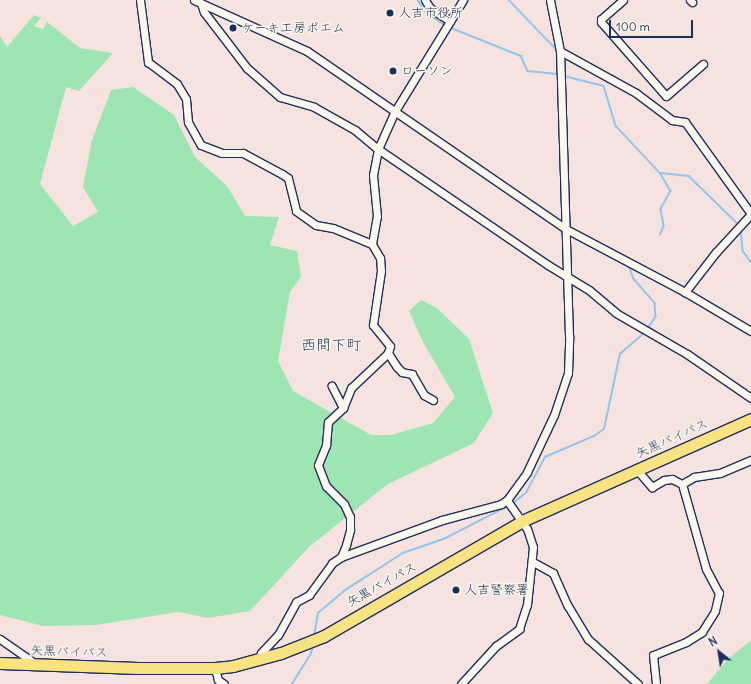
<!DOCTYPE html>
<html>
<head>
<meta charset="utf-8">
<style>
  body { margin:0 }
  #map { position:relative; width:751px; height:684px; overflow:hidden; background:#f6e3e0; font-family:Delius,"Klee One",sans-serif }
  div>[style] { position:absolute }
  .green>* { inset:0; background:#9ee5b3 }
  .stream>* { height:1.5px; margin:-0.75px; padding:0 0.75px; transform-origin:0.75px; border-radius:0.75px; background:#91c5ee }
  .roads { filter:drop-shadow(1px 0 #1b2f5e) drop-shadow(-1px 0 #1b2f5e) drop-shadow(0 1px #1b2f5e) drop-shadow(0 -1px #1b2f5e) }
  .minor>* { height:7px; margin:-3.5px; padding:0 3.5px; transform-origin:3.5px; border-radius:3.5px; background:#fbf7ec }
  .highway>* { height:11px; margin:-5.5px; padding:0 5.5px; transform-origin:5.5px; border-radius:5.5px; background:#f8e281 }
  .dots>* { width:11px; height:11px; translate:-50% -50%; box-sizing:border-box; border:2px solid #fbf7ec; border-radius:50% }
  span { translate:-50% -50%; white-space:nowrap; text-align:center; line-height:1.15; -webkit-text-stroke:3px #fbf7ec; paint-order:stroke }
  .poi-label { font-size:13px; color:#1b2f5e }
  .left { translate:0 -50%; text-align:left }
  .street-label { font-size:13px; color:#1b2f5e }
  .quarter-label { font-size:15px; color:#1b2f5e }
  .north { position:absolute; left:699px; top:632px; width:40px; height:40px; -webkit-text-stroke:3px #fbf7ec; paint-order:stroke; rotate:330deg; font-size:11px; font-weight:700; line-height:16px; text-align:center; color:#1b2f5e }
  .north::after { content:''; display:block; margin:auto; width:14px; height:18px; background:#1b2f5e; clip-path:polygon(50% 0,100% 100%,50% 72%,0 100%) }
  .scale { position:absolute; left:609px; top:20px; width:84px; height:18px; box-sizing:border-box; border:2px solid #1b2f5e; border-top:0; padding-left:5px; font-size:12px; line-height:14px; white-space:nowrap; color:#1b2f5e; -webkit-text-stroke:3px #fbf7ec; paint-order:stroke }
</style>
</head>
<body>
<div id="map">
  <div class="green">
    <i style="clip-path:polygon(34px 15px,41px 18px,34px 26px,43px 29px,47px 22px,80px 48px,113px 53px,79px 91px,66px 87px,40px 184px,73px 226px,98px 212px,83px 187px,92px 140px,111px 90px,133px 87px,174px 115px,195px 157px,227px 186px,245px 216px,279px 217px,270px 245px,297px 251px,301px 277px,290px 292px,278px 361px,293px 391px,371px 435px,391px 435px,433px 423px,455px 397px,423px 342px,409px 311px,421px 300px,437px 308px,469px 339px,493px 413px,474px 443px,388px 484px,309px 547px,250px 611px,208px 618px,178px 612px,96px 625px,43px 626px,0 615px,0 36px,7px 47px)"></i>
    <i style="clip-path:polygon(751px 640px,751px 684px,707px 684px,727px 660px)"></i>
  </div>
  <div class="stream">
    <i style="left:418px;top:0;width:12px;rotate:59deg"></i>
    <i style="left:424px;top:10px;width:24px;rotate:36deg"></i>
    <i style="left:509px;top:0;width:66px;rotate:46.2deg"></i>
    <i style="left:449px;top:27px;width:78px;rotate:21.9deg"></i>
    <i style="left:521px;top:56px;width:17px;rotate:65deg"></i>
    <i style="left:528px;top:71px;width:31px;rotate:6deg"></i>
    <i style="left:564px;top:76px;width:41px;rotate:14deg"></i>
    <i style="left:604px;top:86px;width:42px;rotate:73.3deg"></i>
    <i style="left:616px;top:126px;width:66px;rotate:46.8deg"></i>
    <i style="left:661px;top:174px;width:20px;rotate:60deg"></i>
    <i style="left:671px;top:191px;width:21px;rotate:119deg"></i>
    <i style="left:661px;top:209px;width:17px;rotate:80deg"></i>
    <i style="left:664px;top:226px;width:9px;rotate:111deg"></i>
    <i style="left:661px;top:173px;width:28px;rotate:6deg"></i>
    <i style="left:689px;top:176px;width:69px;rotate:44.4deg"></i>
    <i style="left:741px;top:228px;width:23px;rotate:85deg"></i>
    <i style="left:743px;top:251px;width:14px;rotate:54deg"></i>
    <i style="left:630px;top:268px;width:12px;rotate:70deg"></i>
    <i style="left:634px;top:279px;width:32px;rotate:49deg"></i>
    <i style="left:655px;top:303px;width:14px;rotate:86deg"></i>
    <i style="left:656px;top:317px;width:14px;rotate:124deg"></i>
    <i style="left:513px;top:503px;width:16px;rotate:-38deg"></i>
    <i style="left:526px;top:493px;width:41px;rotate:-62.2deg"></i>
    <i style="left:545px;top:457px;width:53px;rotate:-23.2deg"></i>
    <i style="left:594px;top:436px;width:12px;rotate:-35deg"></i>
    <i style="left:604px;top:429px;width:77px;rotate:-78deg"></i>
    <i style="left:620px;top:354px;width:32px;rotate:-41deg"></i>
    <i style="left:314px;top:636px;width:23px;rotate:-80deg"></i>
    <i style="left:318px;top:613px;width:34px;rotate:-40deg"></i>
    <i style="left:344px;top:591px;width:70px;rotate:-32.8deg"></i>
    <i style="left:403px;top:553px;width:46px;rotate:-19.2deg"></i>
    <i style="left:446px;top:538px;width:70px;rotate:-27.3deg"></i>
    <i style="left:292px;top:684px;width:36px;rotate:-58deg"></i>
    <i style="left:311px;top:653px;width:7px;rotate:-74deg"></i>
  </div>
  <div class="roads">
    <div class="minor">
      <i style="left:140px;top:0;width:63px;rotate:82.6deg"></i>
      <i style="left:148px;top:62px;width:36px;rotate:37deg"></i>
      <i style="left:177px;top:84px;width:17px;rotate:59deg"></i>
      <i style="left:186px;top:99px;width:23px;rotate:85deg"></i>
      <i style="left:188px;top:122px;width:26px;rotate:61deg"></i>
      <i style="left:201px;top:145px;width:22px;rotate:21deg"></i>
      <i style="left:222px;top:153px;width:21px"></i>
      <i style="left:243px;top:153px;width:44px;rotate:28.3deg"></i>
      <i style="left:282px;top:174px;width:7px;rotate:34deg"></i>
      <i style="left:288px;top:178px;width:34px;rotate:76deg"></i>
      <i style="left:296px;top:211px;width:24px;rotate:35deg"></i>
      <i style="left:316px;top:225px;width:17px;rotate:10deg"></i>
      <i style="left:333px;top:228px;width:42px;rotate:22.3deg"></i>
      <i style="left:194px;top:0;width:124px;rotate:24.3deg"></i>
      <i style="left:307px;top:51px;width:314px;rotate:34.5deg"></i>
      <i style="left:566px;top:229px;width:135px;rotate:27.9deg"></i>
      <i style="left:685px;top:292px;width:77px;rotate:30.6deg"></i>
      <i style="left:425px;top:0;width:9px;rotate:58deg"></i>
      <i style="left:430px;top:8px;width:24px;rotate:33deg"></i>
      <i style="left:623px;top:0;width:29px;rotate:139deg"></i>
      <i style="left:601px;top:19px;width:3px;rotate:90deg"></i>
      <i style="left:601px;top:22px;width:98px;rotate:48.7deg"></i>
      <i style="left:666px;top:96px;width:49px;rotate:-40.9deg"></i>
      <i style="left:690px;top:0;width:3px;rotate:45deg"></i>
      <i style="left:201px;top:3px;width:9px;rotate:72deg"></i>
      <i style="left:204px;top:12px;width:71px;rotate:52.5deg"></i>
      <i style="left:247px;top:68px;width:44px;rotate:41.3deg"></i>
      <i style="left:280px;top:97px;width:35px;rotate:16deg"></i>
      <i style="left:314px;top:107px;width:47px;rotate:29.3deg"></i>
      <i style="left:355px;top:130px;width:30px;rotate:40deg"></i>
      <i style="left:378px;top:149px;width:206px;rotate:34.3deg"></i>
      <i style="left:548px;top:265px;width:48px;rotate:31.4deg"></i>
      <i style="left:589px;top:290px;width:35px;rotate:40deg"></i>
      <i style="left:616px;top:313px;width:82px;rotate:30deg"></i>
      <i style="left:687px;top:354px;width:78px;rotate:34.5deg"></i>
      <i style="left:560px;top:51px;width:87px;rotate:28.9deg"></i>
      <i style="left:636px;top:93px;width:45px;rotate:36.9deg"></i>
      <i style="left:672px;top:120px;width:13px;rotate:9deg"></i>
      <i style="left:685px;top:122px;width:113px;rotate:54.3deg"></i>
      <i style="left:751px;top:214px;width:52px;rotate:132.6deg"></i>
      <i style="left:716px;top:252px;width:51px;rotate:127.8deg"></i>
      <i style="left:433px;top:400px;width:10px;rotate:-151deg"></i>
      <i style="left:424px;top:395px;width:24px;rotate:-120deg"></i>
      <i style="left:412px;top:374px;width:10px;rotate:-169deg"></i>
      <i style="left:402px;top:372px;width:7px;rotate:-135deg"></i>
      <i style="left:397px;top:367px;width:17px;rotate:-123deg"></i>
      <i style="left:388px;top:353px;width:7px;rotate:-74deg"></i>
      <i style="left:390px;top:346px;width:27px;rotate:-129deg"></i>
      <i style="left:373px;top:325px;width:55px;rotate:-81.6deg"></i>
      <i style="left:381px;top:271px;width:13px;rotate:-94deg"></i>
      <i style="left:380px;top:258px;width:16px;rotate:-120deg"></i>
      <i style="left:372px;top:244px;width:28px;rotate:-80deg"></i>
      <i style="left:377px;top:216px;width:41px;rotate:-95.6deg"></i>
      <i style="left:373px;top:175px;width:26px;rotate:-79deg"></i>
      <i style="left:378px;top:149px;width:42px;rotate:-65.9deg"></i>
      <i style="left:395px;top:111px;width:130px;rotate:-58.5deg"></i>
      <i style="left:343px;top:408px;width:22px;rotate:-68deg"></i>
      <i style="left:351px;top:388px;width:51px;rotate:-43.4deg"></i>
      <i style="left:637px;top:470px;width:23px;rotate:49deg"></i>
      <i style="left:652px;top:487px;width:14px;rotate:-30deg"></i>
      <i style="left:664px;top:480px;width:8px;rotate:-7deg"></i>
      <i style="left:672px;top:479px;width:11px;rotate:27deg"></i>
      <i style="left:682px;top:484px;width:88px;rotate:74.2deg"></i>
      <i style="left:706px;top:569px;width:27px;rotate:62deg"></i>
      <i style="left:719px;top:593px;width:18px;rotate:103deg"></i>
      <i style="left:715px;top:611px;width:25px;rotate:122deg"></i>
      <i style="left:702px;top:632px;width:19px;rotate:148deg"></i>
      <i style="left:686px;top:642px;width:35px;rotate:158deg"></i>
      <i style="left:653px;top:655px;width:29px;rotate:84deg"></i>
      <i style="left:682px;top:484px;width:14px;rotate:-30deg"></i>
      <i style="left:694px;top:477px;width:26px;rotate:-9deg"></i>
      <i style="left:720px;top:473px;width:34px;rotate:-23deg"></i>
      <i style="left:341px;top:557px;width:108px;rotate:-20.1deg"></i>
      <i style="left:442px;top:520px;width:61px;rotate:-15.2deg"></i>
      <i style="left:501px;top:504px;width:7px;rotate:-34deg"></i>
      <i style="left:507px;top:500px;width:34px;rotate:-54deg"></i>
      <i style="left:527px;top:472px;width:63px;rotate:-64.7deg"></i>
      <i style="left:554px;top:415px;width:44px;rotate:-71.6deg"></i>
      <i style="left:568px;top:373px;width:37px;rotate:-88deg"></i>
      <i style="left:569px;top:336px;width:285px;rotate:-91.8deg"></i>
      <i style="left:560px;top:51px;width:52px;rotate:-101.1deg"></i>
      <i style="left:533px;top:562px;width:23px;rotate:29deg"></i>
      <i style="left:553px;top:573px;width:36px;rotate:66deg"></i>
      <i style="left:568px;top:606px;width:39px;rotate:59deg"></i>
      <i style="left:588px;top:639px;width:67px;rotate:42deg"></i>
      <i style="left:0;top:639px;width:37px;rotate:35deg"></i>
      <i style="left:259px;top:660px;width:7px;rotate:-74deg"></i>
      <i style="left:261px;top:653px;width:25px;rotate:-47deg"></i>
      <i style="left:278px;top:635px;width:38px;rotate:-61deg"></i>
      <i style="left:296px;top:602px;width:15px;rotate:-28deg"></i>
      <i style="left:309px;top:595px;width:39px;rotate:-54deg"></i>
      <i style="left:332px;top:563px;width:11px;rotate:-34deg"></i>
      <i style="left:341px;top:557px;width:13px;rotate:-67deg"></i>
      <i style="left:346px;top:545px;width:16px;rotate:-75deg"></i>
      <i style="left:350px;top:530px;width:13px;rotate:-90deg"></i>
      <i style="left:350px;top:517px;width:14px;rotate:-115deg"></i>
      <i style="left:344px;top:504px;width:25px;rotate:-135deg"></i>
      <i style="left:326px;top:486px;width:22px;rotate:-111deg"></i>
      <i style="left:318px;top:465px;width:22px;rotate:-68deg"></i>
      <i style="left:326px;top:445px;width:23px;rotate:-85deg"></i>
      <i style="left:328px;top:422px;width:21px;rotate:-43deg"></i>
      <i style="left:343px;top:408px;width:25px;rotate:-117deg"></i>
      <i style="left:215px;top:668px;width:12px;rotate:76deg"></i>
      <i style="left:218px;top:680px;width:7px;rotate:34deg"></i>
      <i style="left:461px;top:684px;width:52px;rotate:-47.4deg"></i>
      <i style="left:496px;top:646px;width:29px;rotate:-36deg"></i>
      <i style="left:519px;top:629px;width:25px;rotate:-72deg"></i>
      <i style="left:527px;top:605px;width:58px;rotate:-84.1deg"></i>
      <i style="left:533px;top:547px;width:19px;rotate:-108deg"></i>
      <i style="left:527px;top:529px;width:35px;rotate:-125deg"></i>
    </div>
    <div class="highway">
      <i style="left:0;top:663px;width:138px;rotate:2.1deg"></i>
      <i style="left:138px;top:668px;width:77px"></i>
      <i style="left:215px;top:668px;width:18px;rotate:-6deg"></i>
      <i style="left:233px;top:666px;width:50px;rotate:-15.2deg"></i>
      <i style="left:281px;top:653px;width:46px;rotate:-21.6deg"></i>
      <i style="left:324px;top:636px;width:229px;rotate:-30.1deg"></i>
      <i style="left:522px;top:521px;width:251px;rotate:-24deg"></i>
    </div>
  </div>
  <div class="dots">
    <i style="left:390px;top:13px;background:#1b2f5e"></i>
    <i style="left:233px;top:28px;background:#1b2f5e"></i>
    <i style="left:393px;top:71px;background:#1b2f5e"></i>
    <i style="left:456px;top:590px;background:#1b2f5e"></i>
  </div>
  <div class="poi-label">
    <span class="left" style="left:398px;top:13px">人吉市役所</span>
    <span class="left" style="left:241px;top:28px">ケーキ工房ポエム</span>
    <span class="left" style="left:401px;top:71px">ローソン</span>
    <span class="left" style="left:464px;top:590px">人吉警察署</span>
  </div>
  <div class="street-label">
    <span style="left:672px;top:439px;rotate:-24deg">矢黒バイパス</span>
    <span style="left:382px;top:585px;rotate:-29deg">矢黒バイパス</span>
    <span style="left:69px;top:652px;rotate:2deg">矢黒バイパス</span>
  </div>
  <div class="quarter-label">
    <span style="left:331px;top:345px">西間下町</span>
  </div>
  <div class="north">N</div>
  <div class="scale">100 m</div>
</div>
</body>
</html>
